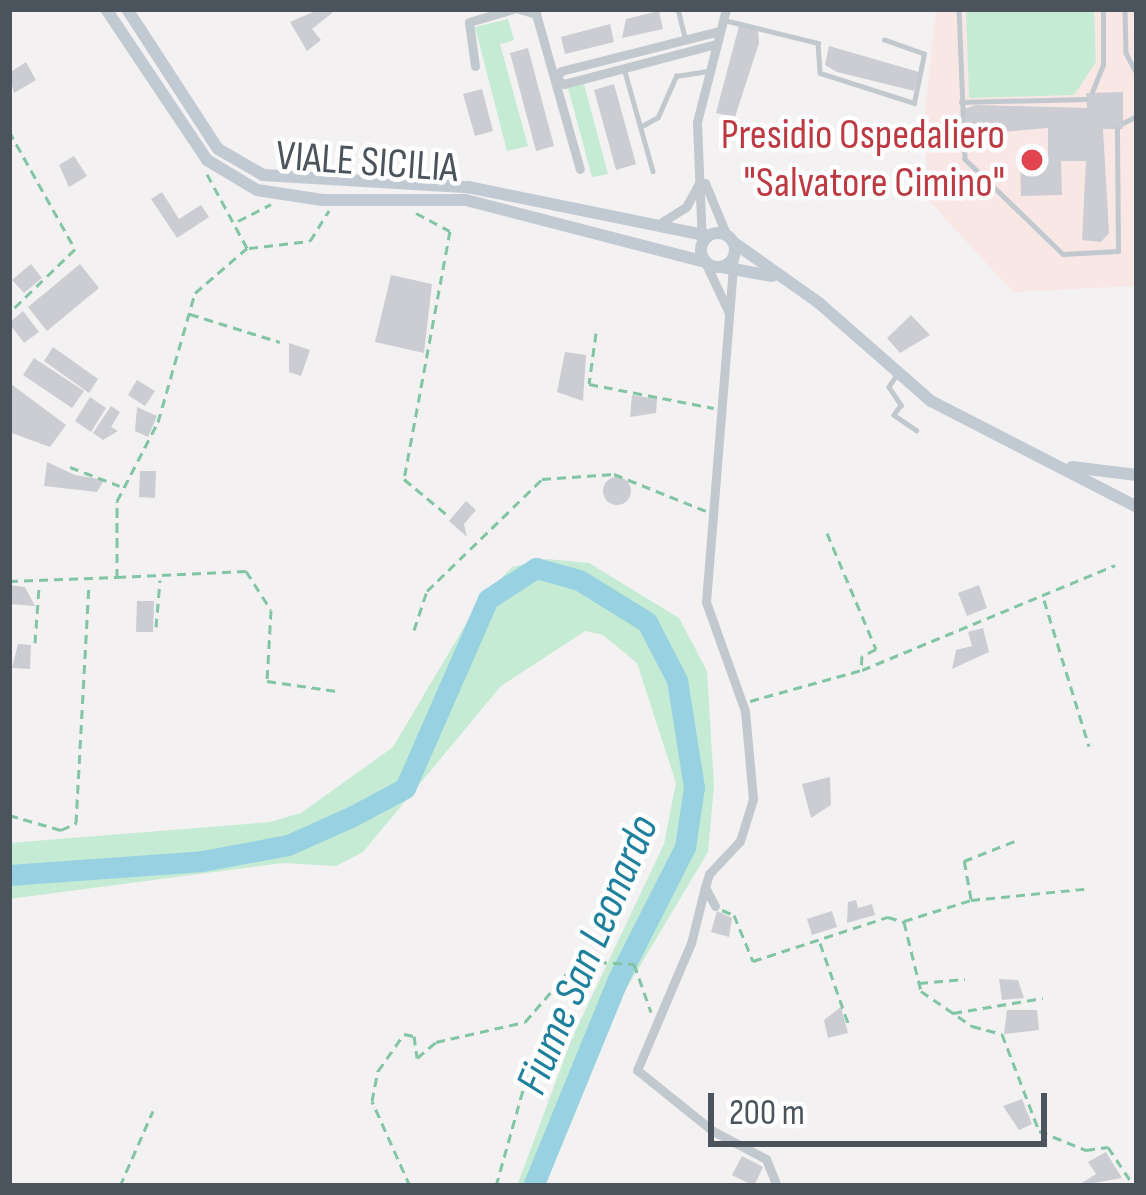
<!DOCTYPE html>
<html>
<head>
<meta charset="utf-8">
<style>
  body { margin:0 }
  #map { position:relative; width:1146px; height:1195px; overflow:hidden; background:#f3f1f1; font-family:"Sofia Sans Condensed",sans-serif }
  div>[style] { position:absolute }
  .medical>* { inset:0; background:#f9e7e6 }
  .green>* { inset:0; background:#c6ebd4 }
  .river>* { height:21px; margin:-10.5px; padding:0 10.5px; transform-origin:10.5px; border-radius:10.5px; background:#98d2e2 }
  .building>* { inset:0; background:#cccdd3 }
  .round { border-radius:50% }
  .path>* { height:3px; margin-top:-1.5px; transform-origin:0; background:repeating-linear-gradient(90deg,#82c5a5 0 9px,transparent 0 15px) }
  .service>* { height:4.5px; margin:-2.25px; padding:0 2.25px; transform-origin:2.25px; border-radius:2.25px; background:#c1c8ce }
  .minor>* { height:9px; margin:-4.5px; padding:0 4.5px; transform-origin:4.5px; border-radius:4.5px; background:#c1c8ce }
  .secondary>* { height:12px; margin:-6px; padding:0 6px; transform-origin:6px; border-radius:6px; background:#c1c9d2 }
  .secondary>.ring { margin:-6px; padding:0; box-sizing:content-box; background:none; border:12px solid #c1c9d2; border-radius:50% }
  .dots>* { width:33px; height:33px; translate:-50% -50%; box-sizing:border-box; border:6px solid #fff; border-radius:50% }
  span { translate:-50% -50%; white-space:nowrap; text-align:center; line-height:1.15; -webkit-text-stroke:9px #fff; paint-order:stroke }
  .health-label { font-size:42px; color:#be3a42 }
  .right { translate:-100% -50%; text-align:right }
  .street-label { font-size:42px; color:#4b545c }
  .water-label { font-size:45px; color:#1e809c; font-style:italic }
  .frame { position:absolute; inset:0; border:12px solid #4b545c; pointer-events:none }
  .scale { position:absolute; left:708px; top:1093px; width:339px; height:54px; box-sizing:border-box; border:6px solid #4b545c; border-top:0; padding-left:15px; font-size:36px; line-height:42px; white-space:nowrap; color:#4b545c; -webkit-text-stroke:9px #fff; paint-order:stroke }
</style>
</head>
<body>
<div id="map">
  <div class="medical">
    <i style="clip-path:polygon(936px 9px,1137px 9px,1137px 286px,1013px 292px,929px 201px,924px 119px)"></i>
  </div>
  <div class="green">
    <i style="clip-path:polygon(1094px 9px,1096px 62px,1074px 95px,969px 98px,966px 11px)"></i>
    <i style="clip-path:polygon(508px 19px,514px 40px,500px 44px,528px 146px,507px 151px,475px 27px)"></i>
    <i style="clip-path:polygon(584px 84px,608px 174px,592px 177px,568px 88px)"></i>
    <i style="clip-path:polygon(547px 559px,589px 563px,679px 618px,707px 671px,714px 786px,708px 852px,625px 991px,545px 1186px,517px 1186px,572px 1038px,664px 844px,676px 783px,637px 663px,603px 635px,585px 631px,501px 686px,363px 852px,336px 866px,283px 863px,9px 899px,9px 843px,270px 822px,301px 813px,393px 747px,479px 602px,512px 567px)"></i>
  </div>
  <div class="river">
    <i style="left:9px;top:875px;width:194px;rotate:-4.1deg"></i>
    <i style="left:202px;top:861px;width:87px;rotate:-10.5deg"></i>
    <i style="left:288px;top:845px;width:69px;rotate:-24deg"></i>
    <i style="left:351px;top:817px;width:61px;rotate:-28.2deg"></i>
    <i style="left:405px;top:788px;width:206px;rotate:-66.3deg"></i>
    <i style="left:488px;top:599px;width:57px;rotate:-32.9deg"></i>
    <i style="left:536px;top:568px;width:45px;rotate:15.6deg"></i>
    <i style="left:579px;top:580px;width:80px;rotate:31.7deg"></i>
    <i style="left:647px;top:622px;width:65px;rotate:62.7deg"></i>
    <i style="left:677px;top:680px;width:108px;rotate:81deg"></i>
    <i style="left:694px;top:787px;width:61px;rotate:98.5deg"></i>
    <i style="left:685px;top:847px;width:148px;rotate:116.9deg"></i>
    <i style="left:618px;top:979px;width:224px;rotate:112.3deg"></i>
  </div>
  <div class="building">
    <i style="clip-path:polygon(320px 9px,337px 9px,312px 29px,321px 40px,307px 51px,290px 22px)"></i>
    <i style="clip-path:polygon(659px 11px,663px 29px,622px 38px,626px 19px)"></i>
    <i style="clip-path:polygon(610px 24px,614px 42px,565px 54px,561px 37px)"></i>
    <i style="clip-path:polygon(739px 26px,758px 30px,759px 43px,735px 117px,716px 113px)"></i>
    <i style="clip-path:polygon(829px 46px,919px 72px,914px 91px,837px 72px,825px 65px)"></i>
    <i style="clip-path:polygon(528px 48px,554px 146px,536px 151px,510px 53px)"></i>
    <i style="clip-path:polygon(26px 62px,36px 80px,14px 93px,9px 73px)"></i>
    <i style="clip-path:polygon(614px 84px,636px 164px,616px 170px,594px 90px)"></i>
    <i style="clip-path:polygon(482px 89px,493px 131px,475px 136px,463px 94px)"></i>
    <i style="clip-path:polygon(1123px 92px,1123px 129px,1103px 129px,1109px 233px,1101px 242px,1082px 240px,1086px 161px,1061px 161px,1062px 195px,1021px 196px,1020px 154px,1048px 154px,1048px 128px,970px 135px,964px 124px,964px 109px,976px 105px,1087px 108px,1086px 93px)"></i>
    <i style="clip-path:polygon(74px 156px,87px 176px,69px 187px,59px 165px)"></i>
    <i style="clip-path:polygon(162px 192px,179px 219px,201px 205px,209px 217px,177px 238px,151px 199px)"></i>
    <i style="clip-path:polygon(31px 264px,42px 278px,24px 293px,12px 280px)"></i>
    <i style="clip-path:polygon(80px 264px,99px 288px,47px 331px,28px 307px)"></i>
    <i style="clip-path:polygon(391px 275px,432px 284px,424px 353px,375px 342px)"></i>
    <i style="clip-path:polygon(23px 311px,39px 332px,24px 343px,9px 323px)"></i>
    <i style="clip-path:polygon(911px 315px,930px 335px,900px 353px,887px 338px)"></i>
    <i style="clip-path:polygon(289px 343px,310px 350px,301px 376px,289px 372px)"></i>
    <i style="clip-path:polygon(53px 347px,98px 379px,89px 393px,44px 361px)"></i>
    <i style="clip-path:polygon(565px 352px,586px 355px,583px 401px,557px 392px)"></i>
    <i style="clip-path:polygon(34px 358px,84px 391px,72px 408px,23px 375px)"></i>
    <i style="clip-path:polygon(137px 380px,155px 391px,145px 406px,128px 395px)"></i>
    <i style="clip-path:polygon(11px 384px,66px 425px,50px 447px,9px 432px)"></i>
    <i style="clip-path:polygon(632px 395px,657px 399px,656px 413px,630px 417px)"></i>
    <i style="clip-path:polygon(90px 397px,106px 408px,91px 432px,75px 421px)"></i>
    <i style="clip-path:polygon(111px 406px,120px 412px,111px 427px,118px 431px,103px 440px,93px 433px)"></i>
    <i style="clip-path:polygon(137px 407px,157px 416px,148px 437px,135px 431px)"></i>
    <i style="clip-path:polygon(47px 462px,75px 475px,104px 480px,97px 492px,44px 486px)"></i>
    <i style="clip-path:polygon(140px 471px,156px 471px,155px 498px,139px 497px)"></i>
    <i class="round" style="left:603px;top:477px;width:28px;height:28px"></i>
    <i style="clip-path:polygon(466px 501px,476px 510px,464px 524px,467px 537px,449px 521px)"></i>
    <i style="clip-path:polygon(9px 585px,25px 587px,35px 606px,9px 604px)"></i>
    <i style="clip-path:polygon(979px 585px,987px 608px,967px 616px,958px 593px)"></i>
    <i style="clip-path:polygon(137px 601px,154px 601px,153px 632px,136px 632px)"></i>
    <i style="clip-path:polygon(983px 628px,989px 652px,952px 669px,956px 650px,972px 646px,968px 632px)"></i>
    <i style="clip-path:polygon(18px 644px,31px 645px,30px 669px,12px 668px)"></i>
    <i style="clip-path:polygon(830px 777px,831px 805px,811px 818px,802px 784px)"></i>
    <i style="clip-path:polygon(856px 900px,858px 908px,872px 904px,875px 915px,847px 923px,848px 902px)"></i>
    <i style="clip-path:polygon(717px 911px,732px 918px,729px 937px,711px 932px)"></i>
    <i style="clip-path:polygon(832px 911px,837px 927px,812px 935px,807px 919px)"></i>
    <i style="clip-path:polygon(999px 979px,1018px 980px,1024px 998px,1002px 1000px)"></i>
    <i style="clip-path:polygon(841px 1007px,848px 1033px,828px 1038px,824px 1020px)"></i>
    <i style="clip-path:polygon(1007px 1010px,1037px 1010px,1039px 1030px,1004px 1034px)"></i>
    <i style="clip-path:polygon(1022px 1099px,1032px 1124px,1019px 1130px,1003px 1106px)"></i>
    <i style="clip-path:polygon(1106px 1152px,1122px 1178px,1077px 1186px,1096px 1174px,1088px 1162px)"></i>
    <i style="clip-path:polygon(742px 1156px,763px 1167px,754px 1186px,732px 1175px)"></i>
  </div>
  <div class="path">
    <i style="left:9px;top:131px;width:135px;rotate:60.8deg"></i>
    <i style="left:75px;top:249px;width:92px;rotate:135.9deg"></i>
    <i style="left:416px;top:213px;width:38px;rotate:28deg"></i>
    <i style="left:450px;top:231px;width:252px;rotate:100.5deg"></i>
    <i style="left:404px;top:479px;width:55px;rotate:39.8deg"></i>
    <i style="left:238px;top:221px;width:37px;rotate:-27deg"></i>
    <i style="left:249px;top:248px;width:61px;rotate:-6.5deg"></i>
    <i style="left:310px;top:241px;width:36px;rotate:-58deg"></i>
    <i style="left:190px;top:314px;width:94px;rotate:17.3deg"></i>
    <i style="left:596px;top:333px;width:51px;rotate:97.8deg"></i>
    <i style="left:589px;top:384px;width:127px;rotate:10.9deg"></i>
    <i style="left:70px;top:467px;width:53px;rotate:20.8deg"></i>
    <i style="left:827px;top:533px;width:126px;rotate:67.1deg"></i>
    <i style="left:876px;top:649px;width:16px;rotate:153deg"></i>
    <i style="left:862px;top:656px;width:13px;rotate:94deg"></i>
    <i style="left:117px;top:577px;width:129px;rotate:-2.7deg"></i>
    <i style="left:246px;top:571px;width:46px;rotate:57.3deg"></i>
    <i style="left:271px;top:610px;width:71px;rotate:93.2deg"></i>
    <i style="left:267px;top:681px;width:70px;rotate:8.2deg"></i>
    <i style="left:9px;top:581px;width:108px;rotate:-2.1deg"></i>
    <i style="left:117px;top:577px;width:76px;rotate:-90deg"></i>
    <i style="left:117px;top:501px;width:89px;rotate:-62.6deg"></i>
    <i style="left:158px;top:422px;width:134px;rotate:-74deg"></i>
    <i style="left:195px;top:293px;width:69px;rotate:-40.9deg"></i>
    <i style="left:247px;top:248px;width:84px;rotate:-118.4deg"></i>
    <i style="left:1044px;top:600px;width:153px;rotate:72.9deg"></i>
    <i style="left:156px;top:627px;width:47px;rotate:-85.1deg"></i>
    <i style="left:414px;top:630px;width:41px;rotate:-71.6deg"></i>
    <i style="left:427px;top:591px;width:161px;rotate:-44.2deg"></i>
    <i style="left:542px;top:479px;width:72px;rotate:-4deg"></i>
    <i style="left:614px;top:474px;width:99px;rotate:21.9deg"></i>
    <i style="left:35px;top:643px;width:56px;rotate:-85.9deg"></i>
    <i style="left:750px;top:701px;width:116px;rotate:-15.5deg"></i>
    <i style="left:862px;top:670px;width:274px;rotate:-22.5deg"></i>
    <i style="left:9px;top:815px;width:54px;rotate:16.1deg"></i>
    <i style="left:61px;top:830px;width:17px;rotate:-25deg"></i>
    <i style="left:76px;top:823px;width:240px;rotate:-86.9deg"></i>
    <i style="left:971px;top:899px;width:39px;rotate:-100deg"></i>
    <i style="left:964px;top:861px;width:55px;rotate:-21.4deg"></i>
    <i style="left:722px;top:910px;width:13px;rotate:23deg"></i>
    <i style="left:734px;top:915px;width:50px;rotate:67.6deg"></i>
    <i style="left:753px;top:961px;width:142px;rotate:-18.1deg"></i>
    <i style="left:888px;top:917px;width:17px;rotate:17deg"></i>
    <i style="left:904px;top:922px;width:71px;rotate:76.2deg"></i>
    <i style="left:921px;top:991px;width:62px;rotate:34.5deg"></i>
    <i style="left:972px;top:1026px;width:31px;rotate:15deg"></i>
    <i style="left:1002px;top:1034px;width:104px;rotate:69.1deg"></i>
    <i style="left:1039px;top:1131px;width:51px;rotate:22deg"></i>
    <i style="left:1086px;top:1150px;width:22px;rotate:-8deg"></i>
    <i style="left:1108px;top:1147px;width:47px;rotate:56.3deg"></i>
    <i style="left:904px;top:921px;width:70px;rotate:-17.4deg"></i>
    <i style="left:971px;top:900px;width:114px;rotate:-5.6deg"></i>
    <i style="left:820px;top:943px;width:88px;rotate:70.7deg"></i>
    <i style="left:919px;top:983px;width:46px;rotate:-5deg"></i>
    <i style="left:953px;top:1013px;width:91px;rotate:-9.5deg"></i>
    <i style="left:120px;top:1186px;width:82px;rotate:-66.3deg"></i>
    <i style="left:410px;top:1186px;width:93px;rotate:-114.1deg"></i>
    <i style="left:372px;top:1101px;width:31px;rotate:-79deg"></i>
    <i style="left:378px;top:1071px;width:45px;rotate:-54.9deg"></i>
    <i style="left:404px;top:1034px;width:10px;rotate:11deg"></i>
    <i style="left:414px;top:1036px;width:22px;rotate:82deg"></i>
    <i style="left:417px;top:1058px;width:25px;rotate:-40deg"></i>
    <i style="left:436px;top:1042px;width:91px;rotate:-12.7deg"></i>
    <i style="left:525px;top:1022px;width:78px;rotate:-49.2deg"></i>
    <i style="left:576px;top:963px;width:22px;rotate:-3deg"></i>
    <i style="left:496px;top:1186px;width:107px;rotate:-74.3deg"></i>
    <i style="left:525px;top:1083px;width:141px;rotate:-58.9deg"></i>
    <i style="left:598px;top:962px;width:36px;rotate:3deg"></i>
    <i style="left:634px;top:964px;width:51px;rotate:70.5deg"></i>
  </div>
  <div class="service">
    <i style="left:678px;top:9px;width:30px;rotate:76deg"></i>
    <i style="left:959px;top:9px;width:150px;rotate:87.7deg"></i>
    <i style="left:965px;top:159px;width:136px;rotate:44.1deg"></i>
    <i style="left:1063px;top:254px;width:55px;rotate:-3.1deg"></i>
    <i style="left:1118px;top:251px;width:122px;rotate:-90.5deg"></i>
    <i style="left:1125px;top:9px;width:44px;rotate:88.7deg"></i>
    <i style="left:1126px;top:53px;width:24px;rotate:62deg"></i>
    <i style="left:724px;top:20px;width:97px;rotate:13.7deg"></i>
    <i style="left:818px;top:43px;width:30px;rotate:86deg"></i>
    <i style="left:820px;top:73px;width:99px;rotate:17.7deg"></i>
    <i style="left:914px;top:103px;width:50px;rotate:-78.5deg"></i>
    <i style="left:924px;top:54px;width:42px;rotate:-160.7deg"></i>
    <i style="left:624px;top:68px;width:107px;rotate:74.3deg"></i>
    <i style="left:1092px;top:92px;width:29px;rotate:-68deg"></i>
    <i style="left:1103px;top:65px;width:56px;rotate:-90deg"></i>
    <i style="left:961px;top:102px;width:125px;rotate:-1.4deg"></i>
    <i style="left:1123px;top:123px;width:16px;rotate:-27deg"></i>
    <i style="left:642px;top:126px;width:18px;rotate:-29deg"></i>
    <i style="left:658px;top:117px;width:45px;rotate:-66.3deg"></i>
    <i style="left:676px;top:76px;width:32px;rotate:-9deg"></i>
    <i style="left:897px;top:375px;width:14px;rotate:124deg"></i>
    <i style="left:889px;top:387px;width:22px;rotate:56deg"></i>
    <i style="left:901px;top:405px;width:12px;rotate:125deg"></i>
    <i style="left:894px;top:415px;width:27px;rotate:34deg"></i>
  </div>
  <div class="minor">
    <i style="left:519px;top:9px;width:18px;rotate:16deg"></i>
    <i style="left:536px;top:14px;width:161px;rotate:74.2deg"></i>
    <i style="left:716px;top:44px;width:157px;rotate:165.3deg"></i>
    <i style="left:564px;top:84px;width:9px;rotate:-148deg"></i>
    <i style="left:556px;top:79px;width:9px;rotate:-58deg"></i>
    <i style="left:561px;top:71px;width:163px;rotate:-14.2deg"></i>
    <i style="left:475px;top:66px;width:44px;rotate:-97.8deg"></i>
    <i style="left:469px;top:22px;width:46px;rotate:-16.5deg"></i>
    <i style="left:705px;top:183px;width:57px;rotate:67.5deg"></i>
    <i style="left:662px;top:222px;width:28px;rotate:-32deg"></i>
    <i style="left:686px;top:207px;width:26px;rotate:-61deg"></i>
    <i style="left:702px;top:243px;width:121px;rotate:-92.4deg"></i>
    <i style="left:697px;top:122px;width:117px;rotate:-75.6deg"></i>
    <i style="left:706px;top:264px;width:54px;rotate:64.9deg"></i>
    <i style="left:705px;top:887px;width:58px;rotate:104deg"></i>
    <i style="left:691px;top:943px;width:138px;rotate:113deg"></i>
    <i style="left:637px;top:1070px;width:97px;rotate:38.8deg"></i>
    <i style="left:713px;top:1131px;width:60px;rotate:27.8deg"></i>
    <i style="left:766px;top:1159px;width:29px;rotate:68deg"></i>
    <i style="left:715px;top:906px;width:21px;rotate:-118deg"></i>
    <i style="left:705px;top:887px;width:14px;rotate:-73deg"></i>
    <i style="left:709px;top:874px;width:45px;rotate:-46.8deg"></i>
    <i style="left:740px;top:841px;width:44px;rotate:-72.8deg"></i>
    <i style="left:753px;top:799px;width:88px;rotate:-95.2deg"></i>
    <i style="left:745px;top:711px;width:116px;rotate:-109.7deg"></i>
    <i style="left:706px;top:602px;width:347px;rotate:-85.4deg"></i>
  </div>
  <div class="secondary">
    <i style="left:106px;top:9px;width:182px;rotate:56.2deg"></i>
    <i style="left:207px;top:160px;width:58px;rotate:31deg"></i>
    <i style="left:257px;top:190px;width:66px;rotate:8.7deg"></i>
    <i style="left:322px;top:200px;width:144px"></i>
    <i style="left:466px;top:200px;width:247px;rotate:14.5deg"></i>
    <i style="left:127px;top:9px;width:167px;rotate:57deg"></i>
    <i style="left:218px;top:149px;width:52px;rotate:30deg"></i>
    <i style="left:263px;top:175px;width:205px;rotate:3.4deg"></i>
    <i style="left:468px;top:187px;width:245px;rotate:11.5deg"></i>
    <i class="ring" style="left:701px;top:233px;width:22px;height:22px"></i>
    <i style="left:733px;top:242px;width:105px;rotate:35.3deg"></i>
    <i style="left:819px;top:303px;width:149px;rotate:41.2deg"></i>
    <i style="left:931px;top:401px;width:232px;rotate:27.2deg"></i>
    <i style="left:722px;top:267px;width:51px;rotate:10.2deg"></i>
    <i style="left:1072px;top:467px;width:65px;rotate:7deg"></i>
  </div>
  <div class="dots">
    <i style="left:1032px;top:160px;background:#e0444e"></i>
  </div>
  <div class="health-label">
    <span class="right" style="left:1005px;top:160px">Presidio Ospedaliero<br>"Salvatore Cimino"</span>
  </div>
  <div class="street-label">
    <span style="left:367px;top:163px;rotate:4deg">VIALE SICILIA</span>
  </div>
  <div class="water-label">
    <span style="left:588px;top:955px;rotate:-67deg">Fiume San Leonardo</span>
  </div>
  <div class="frame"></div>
  <div class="scale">200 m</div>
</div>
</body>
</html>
